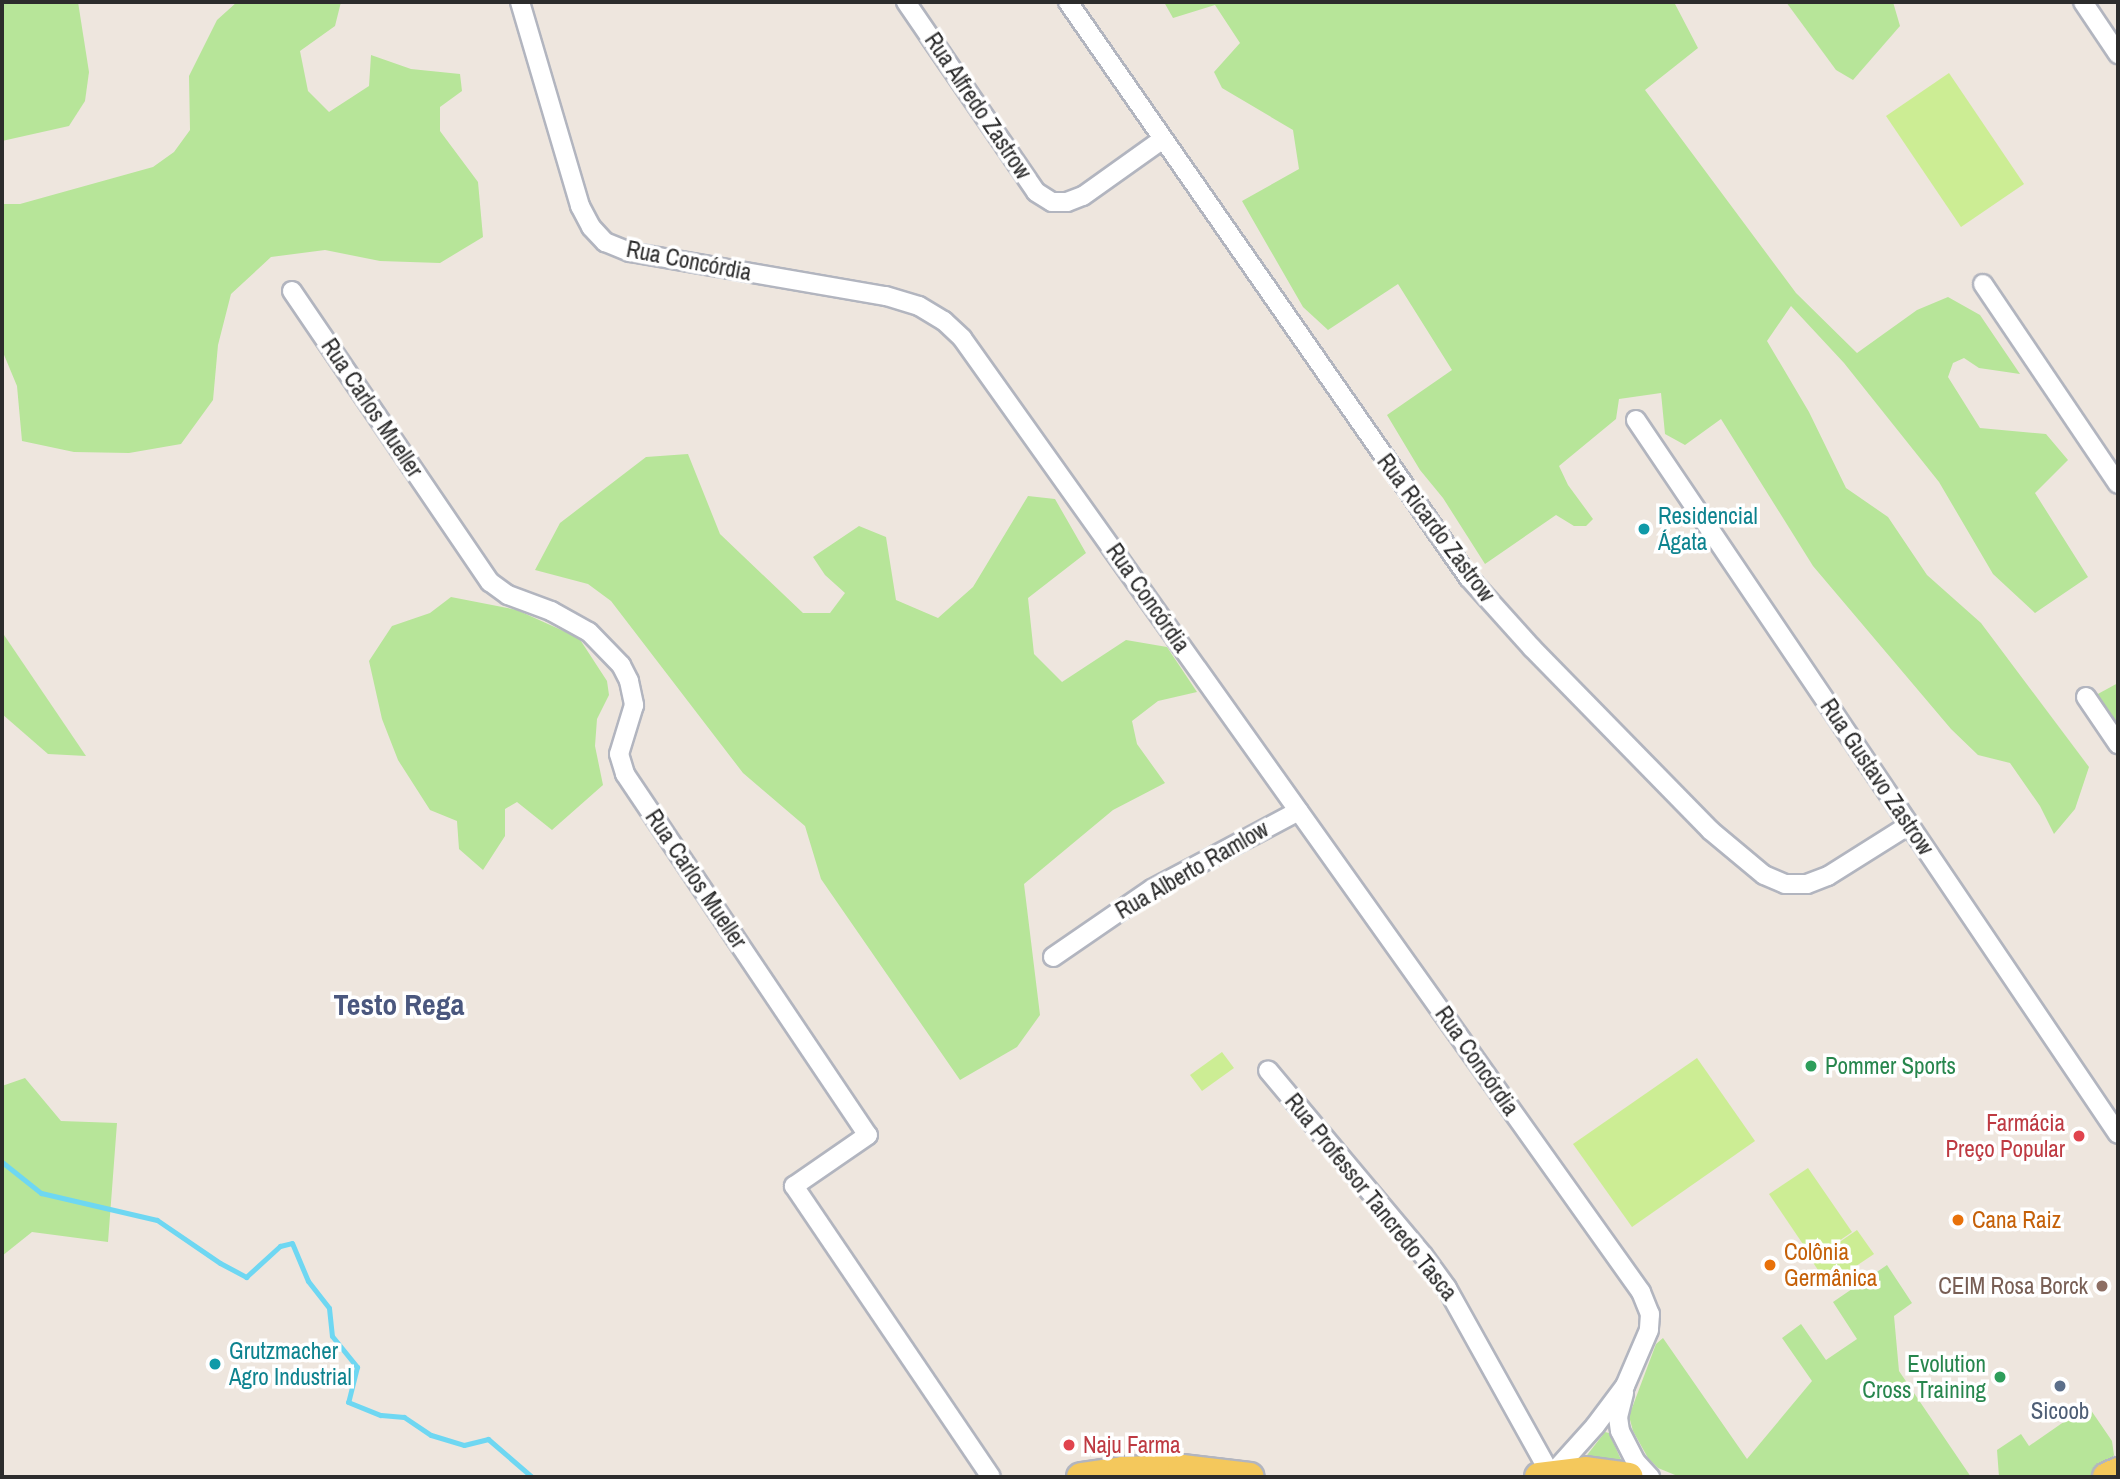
<!DOCTYPE html>
<html>
<head>
<meta charset="utf-8">
<style>
  body { margin:0 }
  #map { position:relative; width:2120px; height:1479px; overflow:hidden; background:#eee6de; font-family:"Archivo Narrow",sans-serif }
  div>[style] { position:absolute }
  .green>* { inset:0; background:#b7e599 }
  .pitch>* { inset:0; background:#cced94 }
  .stream>* { height:5px; margin:-2.5px; padding:0 2.5px; transform-origin:2.5px; border-radius:2.5px; background:#6ed7f2 }
  .roads { filter:drop-shadow(2px 0 #b2b5bf) drop-shadow(-2px 0 #b2b5bf) drop-shadow(0 2px #b2b5bf) drop-shadow(0 -2px #b2b5bf) }
  .street>* { height:18px; margin:-9px; padding:0 9px; transform-origin:9px; border-radius:9px; background:#fff }
  .primary>* { height:28px; margin:-14px; padding:0 14px; transform-origin:14px; border-radius:14px; background:#f4c85c }
  .dots>* { width:19px; height:19px; translate:-50% -50%; box-sizing:border-box; border:4px solid #fff; border-radius:50% }
  span { translate:-50% -50%; white-space:nowrap; text-align:center; line-height:1.15; -webkit-text-stroke:7px #fff; paint-order:stroke }
  .street-label { font-size:23px; color:#2c2c2c }
  .culture-label { font-size:23px; color:#0d838f }
  .left { translate:0 -50%; text-align:left }
  .leisure-label { font-size:23px; color:#27864d }
  .right { translate:-100% -50%; text-align:right }
  .health-label { font-size:23px; color:#be3a42 }
  .food-label { font-size:23px; color:#c56008 }
  .education-label { font-size:23px; color:#785e54 }
  .service-label { font-size:23px; color:#4e5e75 }
  .district-label { font-size:30px; color:#4a577e; font-weight:700 }
  .frame { position:absolute; inset:0; border:4px solid #2c2c2c; pointer-events:none }
</style>
</head>
<body>
<div id="map">
  <div class="green">
    <i style="clip-path:polygon(2px 2px,78px 2px,89px 72px,85px 101px,69px 126px,2px 141px)"></i>
    <i style="clip-path:polygon(237px 2px,341px 2px,335px 26px,300px 51px,308px 91px,329px 112px,369px 86px,371px 55px,411px 69px,460px 74px,462px 91px,440px 107px,440px 131px,478px 182px,483px 237px,440px 263px,380px 261px,325px 250px,271px 257px,231px 294px,218px 345px,213px 400px,181px 444px,129px 453px,74px 452px,22px 441px,17px 386px,2px 350px,2px 204px,20px 204px,153px 167px,174px 152px,190px 130px,189px 76px,217px 20px)"></i>
    <i style="clip-path:polygon(1164px 2px,1674px 2px,1698px 48px,1645px 90px,1796px 293px,1857px 353px,1917px 310px,1948px 297px,1980px 315px,2020px 374px,1979px 368px,1964px 358px,1953px 363px,1948px 377px,1980px 428px,2046px 434px,2068px 460px,2035px 493px,2088px 577px,2035px 613px,1993px 574px,1939px 482px,1844px 363px,1791px 306px,1767px 341px,1809px 412px,1846px 488px,1888px 517px,1927px 575px,1981px 623px,2089px 767px,2075px 809px,2054px 834px,2040px 806px,2010px 763px,1978px 755px,1951px 729px,1813px 566px,1721px 419px,1685px 445px,1665px 434px,1661px 393px,1619px 399px,1616px 419px,1559px 466px,1568px 485px,1593px 519px,1586px 526px,1574px 526px,1556px 515px,1485px 564px,1443px 498px,1420px 470px,1387px 415px,1452px 370px,1398px 284px,1328px 330px,1303px 307px,1242px 201px,1299px 169px,1293px 130px,1222px 88px,1214px 72px,1240px 43px,1215px 5px,1173px 18px)"></i>
    <i style="clip-path:polygon(1786px 2px,1893px 2px,1900px 26px,1853px 80px,1836px 70px)"></i>
    <i style="clip-path:polygon(688px 454px,720px 534px,803px 613px,830px 613px,845px 593px,825px 575px,813px 557px,859px 526px,886px 537px,896px 600px,938px 618px,973px 587px,1028px 496px,1055px 499px,1086px 553px,1028px 598px,1034px 654px,1062px 682px,1126px 640px,1167px 647px,1197px 692px,1158px 701px,1132px 721px,1137px 744px,1165px 783px,1113px 810px,1024px 884px,1040px 1015px,1017px 1047px,960px 1080px,821px 879px,805px 826px,743px 773px,611px 601px,588px 584px,535px 570px,560px 523px,646px 457px)"></i>
    <i style="clip-path:polygon(451px 597px,517px 610px,579px 638px,607px 681px,609px 695px,597px 719px,595px 746px,603px 785px,552px 830px,517px 802px,505px 809px,505px 836px,483px 870px,459px 849px,457px 821px,430px 810px,398px 760px,382px 719px,369px 661px,392px 626px,430px 613px)"></i>
    <i style="clip-path:polygon(2px 632px,86px 756px,48px 754px,2px 714px)"></i>
    <i style="clip-path:polygon(2118px 683px,2118px 725px,2096px 695px)"></i>
    <i style="clip-path:polygon(25px 1078px,61px 1121px,117px 1123px,108px 1242px,32px 1232px,2px 1256px,2px 1086px)"></i>
    <i style="clip-path:polygon(1887px 1265px,1912px 1303px,1894px 1316px,1899px 1371px,1971px 1477px,1680px 1477px,1658px 1468px,1648px 1458px,1633px 1431px,1629px 1416px,1656px 1344px,1663px 1338px,1747px 1459px,1812px 1381px,1782px 1338px,1801px 1324px,1826px 1360px,1857px 1339px,1833px 1302px)"></i>
    <i style="clip-path:polygon(2084px 1400px,2112px 1441px,2114px 1455px,2108px 1466px,2087px 1477px,1999px 1477px,1997px 1450px,2021px 1434px,2029px 1446px,2068px 1419px,2065px 1413px)"></i>
    <i style="clip-path:polygon(1605px 1432px,1609px 1433px,1623px 1464px,1584px 1459px)"></i>
  </div>
  <div class="pitch">
    <i style="clip-path:polygon(1949px 73px,2024px 184px,1961px 227px,1886px 116px)"></i>
    <i style="clip-path:polygon(1222px 1052px,1234px 1068px,1202px 1091px,1190px 1075px)"></i>
    <i style="clip-path:polygon(1697px 1058px,1755px 1141px,1632px 1227px,1573px 1144px)"></i>
    <i style="clip-path:polygon(1808px 1168px,1852px 1232px,1813px 1259px,1769px 1194px)"></i>
    <i style="clip-path:polygon(1857px 1230px,1874px 1254px,1828px 1285px,1812px 1261px)"></i>
  </div>
  <div class="stream">
    <i style="left:2px;top:1162px;width:50px;rotate:38.5deg"></i>
    <i style="left:41px;top:1193px;width:119px;rotate:13.1deg"></i>
    <i style="left:157px;top:1220px;width:76px;rotate:34.3deg"></i>
    <i style="left:220px;top:1263px;width:30px;rotate:28deg"></i>
    <i style="left:246px;top:1277px;width:46px;rotate:-42.4deg"></i>
    <i style="left:280px;top:1246px;width:12px;rotate:-14deg"></i>
    <i style="left:292px;top:1243px;width:41px;rotate:67.2deg"></i>
    <i style="left:308px;top:1281px;width:34px;rotate:52deg"></i>
    <i style="left:329px;top:1308px;width:28px;rotate:84deg"></i>
    <i style="left:332px;top:1336px;width:40px;rotate:51deg"></i>
    <i style="left:357px;top:1367px;width:36px;rotate:104deg"></i>
    <i style="left:348px;top:1402px;width:35px;rotate:22deg"></i>
    <i style="left:381px;top:1415px;width:23px;rotate:5deg"></i>
    <i style="left:404px;top:1417px;width:32px;rotate:34deg"></i>
    <i style="left:431px;top:1435px;width:34px;rotate:17deg"></i>
    <i style="left:464px;top:1445px;width:25px;rotate:-14deg"></i>
    <i style="left:488px;top:1439px;width:58px;rotate:40.8deg"></i>
  </div>
  <div class="roads">
    <div class="street">
      <i style="left:520px;top:2px;width:213px;rotate:73.6deg"></i>
      <i style="left:580px;top:206px;width:24px;rotate:62deg"></i>
      <i style="left:591px;top:227px;width:21px;rotate:47deg"></i>
      <i style="left:605px;top:242px;width:27px;rotate:22deg"></i>
      <i style="left:630px;top:252px;width:260px;rotate:9.8deg"></i>
      <i style="left:886px;top:296px;width:34px;rotate:17deg"></i>
      <i style="left:919px;top:306px;width:29px;rotate:31deg"></i>
      <i style="left:944px;top:321px;width:25px;rotate:43deg"></i>
      <i style="left:962px;top:338px;width:1171px;rotate:54.56deg"></i>
      <i style="left:1641px;top:1292px;width:24px;rotate:68deg"></i>
      <i style="left:1650px;top:1314px;width:16px;rotate:94deg"></i>
      <i style="left:1649px;top:1330px;width:61px;rotate:113.2deg"></i>
      <i style="left:1625px;top:1386px;width:50px;rotate:126.9deg"></i>
      <i style="left:1595px;top:1426px;width:66px;rotate:131.9deg"></i>
      <i style="left:1551px;top:1475px;width:214px;rotate:-119.1deg"></i>
      <i style="left:1447px;top:1288px;width:41px;rotate:-126deg"></i>
      <i style="left:1423px;top:1255px;width:241px;rotate:-130deg"></i>
      <i style="left:906px;top:2px;width:230px;rotate:55.6deg"></i>
      <i style="left:1036px;top:192px;width:19px;rotate:32deg"></i>
      <i style="left:1052px;top:202px;width:15px"></i>
      <i style="left:1067px;top:202px;width:17px;rotate:-21deg"></i>
      <i style="left:1083px;top:196px;width:98px;rotate:-35.5deg"></i>
      <i style="left:1068px;top:2px;width:702px;rotate:55.16deg"></i>
      <i style="left:1469px;top:578px;width:94px;rotate:48deg"></i>
      <i style="left:1532px;top:648px;width:255px;rotate:45.6deg"></i>
      <i style="left:1710px;top:830px;width:70px;rotate:39.8deg"></i>
      <i style="left:1764px;top:875px;width:23px;rotate:23deg"></i>
      <i style="left:1785px;top:884px;width:22px"></i>
      <i style="left:1807px;top:884px;width:22px;rotate:-21deg"></i>
      <i style="left:1828px;top:876px;width:96px;rotate:-32.2deg"></i>
      <i style="left:2083px;top:2px;width:63px;rotate:56.1deg"></i>
      <i style="left:1983px;top:284px;width:241px;rotate:56deg"></i>
      <i style="left:292px;top:291px;width:352px;rotate:55.8deg"></i>
      <i style="left:490px;top:582px;width:22px;rotate:36deg"></i>
      <i style="left:508px;top:595px;width:46px;rotate:20.4deg"></i>
      <i style="left:551px;top:611px;width:43px;rotate:28.9deg"></i>
      <i style="left:589px;top:632px;width:46px;rotate:45.9deg"></i>
      <i style="left:621px;top:665px;width:18px;rotate:63deg"></i>
      <i style="left:629px;top:681px;width:25px;rotate:78deg"></i>
      <i style="left:634px;top:705px;width:51px;rotate:107deg"></i>
      <i style="left:619px;top:754px;width:21px;rotate:73deg"></i>
      <i style="left:625px;top:774px;width:435px;rotate:56.1deg"></i>
      <i style="left:868px;top:1135px;width:90px;rotate:145.4deg"></i>
      <i style="left:794px;top:1186px;width:351px;rotate:55.9deg"></i>
      <i style="left:1636px;top:420px;width:861px;rotate:55.98deg"></i>
      <i style="left:2086px;top:697px;width:57px;rotate:55.8deg"></i>
      <i style="left:1053px;top:957px;width:120px;rotate:-34.5deg"></i>
      <i style="left:1152px;top:889px;width:166px;rotate:-28deg"></i>
      <i style="left:1624px;top:1393px;width:25px;rotate:104deg"></i>
      <i style="left:1618px;top:1417px;width:14px;rotate:82deg"></i>
      <i style="left:1620px;top:1431px;width:35px;rotate:63deg"></i>
      <i style="left:1636px;top:1462px;width:21px;rotate:47deg"></i>
    </div>
    <div class="primary">
      <i style="left:1081px;top:1477px;width:42px;rotate:-8.1deg"></i>
      <i style="left:1123px;top:1471px;width:59px;rotate:-1.9deg"></i>
      <i style="left:1182px;top:1469px;width:68px;rotate:6.7deg"></i>
      <i style="left:1539px;top:1477px;width:47px;rotate:-7.3deg"></i>
      <i style="left:1586px;top:1471px;width:43px;rotate:7.9deg"></i>
      <i style="left:2107px;top:1477px;width:12px;rotate:-24deg"></i>
    </div>
  </div>
  <div class="dots">
    <i style="left:1644px;top:529px;background:#0f9aa8"></i>
    <i style="left:1811px;top:1066px;background:#2e9e5b"></i>
    <i style="left:2079px;top:1136px;background:#e0444e"></i>
    <i style="left:1958px;top:1220px;background:#e8710a"></i>
    <i style="left:1770px;top:1265px;background:#e8710a"></i>
    <i style="left:2102px;top:1286px;background:#8d6e63"></i>
    <i style="left:215px;top:1364px;background:#0f9aa8"></i>
    <i style="left:2000px;top:1377px;background:#2e9e5b"></i>
    <i style="left:2060px;top:1386px;background:#5c6f8a"></i>
    <i style="left:1069px;top:1445px;background:#e0444e"></i>
  </div>
  <div class="street-label">
    <span style="left:978px;top:106px;rotate:56deg">Rua Alfredo Zastrow</span>
    <span style="left:689px;top:261px;rotate:11deg">Rua Concórdia</span>
    <span style="left:372px;top:408px;rotate:56deg">Rua Carlos Mueller</span>
    <span style="left:1436px;top:528px;rotate:53deg">Rua Ricardo Zastrow</span>
    <span style="left:1148px;top:598px;rotate:55deg">Rua Concórdia</span>
    <span style="left:1877px;top:777px;rotate:56deg">Rua Gustavo Zastrow</span>
    <span style="left:1192px;top:870px;rotate:-30deg">Rua Alberto Ramlow</span>
    <span style="left:696px;top:879px;rotate:56deg">Rua Carlos Mueller</span>
    <span style="left:1477px;top:1061px;rotate:55deg">Rua Concórdia</span>
    <span style="left:1371px;top:1197px;rotate:51deg">Rua Professor Tancredo Tasca</span>
  </div>
  <div class="culture-label">
    <span class="left" style="left:1658px;top:529px">Residencial<br>Ágata</span>
    <span class="left" style="left:229px;top:1364px">Grutzmacher<br>Agro Industrial</span>
  </div>
  <div class="leisure-label">
    <span class="left" style="left:1825px;top:1066px">Pommer Sports</span>
    <span class="right" style="left:1986px;top:1377px">Evolution<br>Cross Training</span>
  </div>
  <div class="health-label">
    <span class="right" style="left:2065px;top:1136px">Farmácia<br>Preço Popular</span>
    <span class="left" style="left:1083px;top:1445px">Naju Farma</span>
  </div>
  <div class="food-label">
    <span class="left" style="left:1972px;top:1220px">Cana Raiz</span>
    <span class="left" style="left:1784px;top:1265px">Colônia<br>Germânica</span>
  </div>
  <div class="education-label">
    <span class="right" style="left:2088px;top:1286px">CEIM Rosa Borck</span>
  </div>
  <div class="service-label">
    <span style="left:2060px;top:1411px">Sicoob</span>
  </div>
  <div class="district-label">
    <span style="left:399px;top:1004px">Testo Rega</span>
  </div>
  <div class="frame"></div>
</div>
</body>
</html>
